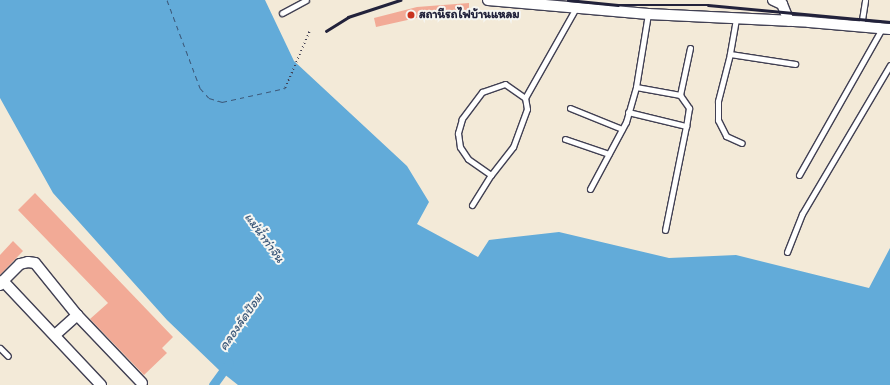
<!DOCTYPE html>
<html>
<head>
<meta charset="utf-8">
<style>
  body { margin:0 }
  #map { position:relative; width:890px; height:385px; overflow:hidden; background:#f3ead8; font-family:Itim,"Playpen Sans Thai",sans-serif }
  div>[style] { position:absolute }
  .water>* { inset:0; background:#62abd9 }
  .canal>* { height:9px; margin:-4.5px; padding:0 4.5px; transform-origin:4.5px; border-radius:4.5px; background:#62abd9 }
  .ferry>* { height:1px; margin-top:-0.5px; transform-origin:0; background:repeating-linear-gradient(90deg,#3c597a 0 5px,transparent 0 9px) }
  .building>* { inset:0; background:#f2aa96 }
  .path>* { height:1.5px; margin-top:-0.75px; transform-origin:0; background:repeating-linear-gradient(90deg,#414053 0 1px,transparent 0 4px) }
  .roads { filter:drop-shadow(1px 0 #414053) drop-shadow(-1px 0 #414053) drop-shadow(0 1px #414053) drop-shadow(0 -1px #414053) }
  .lane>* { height:5px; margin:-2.5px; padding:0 2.5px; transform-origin:2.5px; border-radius:2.5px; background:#fff }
  .street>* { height:10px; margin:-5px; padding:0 5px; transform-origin:5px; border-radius:5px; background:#fff }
  .rail>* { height:2.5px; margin:-1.25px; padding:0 1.25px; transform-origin:1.25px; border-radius:1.25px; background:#22223b }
  .dots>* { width:11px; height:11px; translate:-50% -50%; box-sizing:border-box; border:2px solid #f6f6f2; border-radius:50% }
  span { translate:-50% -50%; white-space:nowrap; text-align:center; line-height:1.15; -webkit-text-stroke:4px #f6f6f2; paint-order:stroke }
  .poi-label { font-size:12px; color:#22223b; font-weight:700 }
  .left { translate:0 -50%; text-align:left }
  .water-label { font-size:13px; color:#3c597a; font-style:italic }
</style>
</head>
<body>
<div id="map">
  <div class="water">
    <i style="clip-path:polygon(0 0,265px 0,294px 61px,407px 166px,429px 202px,417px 224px,478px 257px,489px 240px,559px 232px,669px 258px,736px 255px,869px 288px,890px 248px,890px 385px,238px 385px,219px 370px,167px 320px,53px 193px,0 98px)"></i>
  </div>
  <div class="canal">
    <i style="left:213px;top:385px;width:27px;rotate:-54deg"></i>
  </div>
  <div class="ferry">
    <i style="left:167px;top:0;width:94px;rotate:69.4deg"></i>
    <i style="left:200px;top:88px;width:13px;rotate:48deg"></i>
    <i style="left:209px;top:98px;width:14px;rotate:17deg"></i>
    <i style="left:222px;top:102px;width:65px;rotate:-12.5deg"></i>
  </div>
  <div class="building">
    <i style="clip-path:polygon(469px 3px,469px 13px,430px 15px,376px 27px,374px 18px,417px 7px)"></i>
    <i style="clip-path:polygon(35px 193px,173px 337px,162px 348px,167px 353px,144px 375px,90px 319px,108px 303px,18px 210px)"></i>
    <i style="clip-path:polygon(13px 241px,23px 251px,0 275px,0 255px)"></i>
  </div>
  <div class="path">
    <i style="left:285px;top:88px;width:63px;rotate:-66.7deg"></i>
  </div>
  <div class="roads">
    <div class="lane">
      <i style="left:282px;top:13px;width:27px;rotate:-28deg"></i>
      <i style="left:736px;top:19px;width:36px;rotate:100deg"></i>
      <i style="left:730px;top:54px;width:49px;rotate:104.3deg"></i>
      <i style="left:718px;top:101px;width:19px;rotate:90deg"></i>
      <i style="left:718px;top:120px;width:18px;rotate:63deg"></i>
      <i style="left:726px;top:136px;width:17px;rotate:24deg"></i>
      <i style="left:861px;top:26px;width:26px;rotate:-81deg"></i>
      <i style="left:730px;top:54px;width:66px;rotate:8.7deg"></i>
      <i style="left:636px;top:87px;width:45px;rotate:10.3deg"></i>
      <i style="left:680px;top:95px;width:16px;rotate:55deg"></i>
      <i style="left:689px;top:108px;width:18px;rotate:99deg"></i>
      <i style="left:680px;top:95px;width:48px;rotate:-78deg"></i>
      <i style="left:525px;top:98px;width:103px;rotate:-60.5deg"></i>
      <i style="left:570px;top:108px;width:56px;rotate:22deg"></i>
      <i style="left:628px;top:112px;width:60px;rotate:13.6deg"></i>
      <i style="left:686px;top:126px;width:106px;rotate:101.4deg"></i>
      <i style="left:565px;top:139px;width:46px;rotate:18.8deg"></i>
      <i style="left:799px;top:175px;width:169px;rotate:-60.5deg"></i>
      <i style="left:590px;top:189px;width:76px;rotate:-61.8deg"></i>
      <i style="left:626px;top:122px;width:36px;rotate:-74deg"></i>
      <i style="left:636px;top:87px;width:74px;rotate:-80.7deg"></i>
      <i style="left:472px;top:205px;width:36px;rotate:-58deg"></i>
      <i style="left:491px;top:175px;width:36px;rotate:-52deg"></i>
      <i style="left:513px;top:147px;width:40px;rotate:-69.8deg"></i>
      <i style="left:527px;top:109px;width:11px;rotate:-100deg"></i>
      <i style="left:525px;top:98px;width:24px;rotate:-145deg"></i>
      <i style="left:505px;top:84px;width:24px;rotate:161deg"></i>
      <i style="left:482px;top:92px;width:34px;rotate:127deg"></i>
      <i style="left:462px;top:119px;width:15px;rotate:106deg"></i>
      <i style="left:458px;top:133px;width:14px;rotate:82deg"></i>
      <i style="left:460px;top:147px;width:14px;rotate:56deg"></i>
      <i style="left:468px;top:159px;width:28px;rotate:35deg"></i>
      <i style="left:787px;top:252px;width:41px;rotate:-68.5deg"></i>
      <i style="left:802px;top:214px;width:173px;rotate:-59.4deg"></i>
      <i style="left:0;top:348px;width:11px;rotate:45deg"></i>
    </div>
    <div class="street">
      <i style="left:488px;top:0;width:161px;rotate:5deg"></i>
      <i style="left:648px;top:14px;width:161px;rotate:2.8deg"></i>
      <i style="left:809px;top:22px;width:81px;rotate:4.9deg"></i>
      <i style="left:773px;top:0;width:10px;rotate:24deg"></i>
      <i style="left:782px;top:4px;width:18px;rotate:68deg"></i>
      <i style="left:3px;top:281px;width:24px;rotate:-45deg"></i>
      <i style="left:20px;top:264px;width:8px;rotate:-14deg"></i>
      <i style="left:28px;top:262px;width:7px;rotate:8deg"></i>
      <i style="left:35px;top:263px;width:67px;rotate:51.1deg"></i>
      <i style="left:0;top:285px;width:5px;rotate:-53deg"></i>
      <i style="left:3px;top:281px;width:143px;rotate:46.7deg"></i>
      <i style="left:55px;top:335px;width:30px;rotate:-42deg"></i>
      <i style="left:77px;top:315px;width:94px;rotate:46.3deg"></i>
    </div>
  </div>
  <div class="rail">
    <i style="left:568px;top:0;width:50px;rotate:5.7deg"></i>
    <i style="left:618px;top:5px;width:90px"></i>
    <i style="left:708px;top:5px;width:183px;rotate:5.3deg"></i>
    <i style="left:326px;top:31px;width:26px;rotate:-32deg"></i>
    <i style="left:348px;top:17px;width:55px;rotate:-18.1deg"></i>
  </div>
  <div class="dots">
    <i style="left:411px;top:15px;background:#c8321e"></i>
  </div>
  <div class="poi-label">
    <span class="left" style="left:419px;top:15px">สถานีรถไฟบ้านแหลม</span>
  </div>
  <div class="water-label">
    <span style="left:264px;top:238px;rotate:54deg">แม่น้ำท่าจีน</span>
    <span style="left:241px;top:322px;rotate:-55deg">คลองลัดป้อม</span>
  </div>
</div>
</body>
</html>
